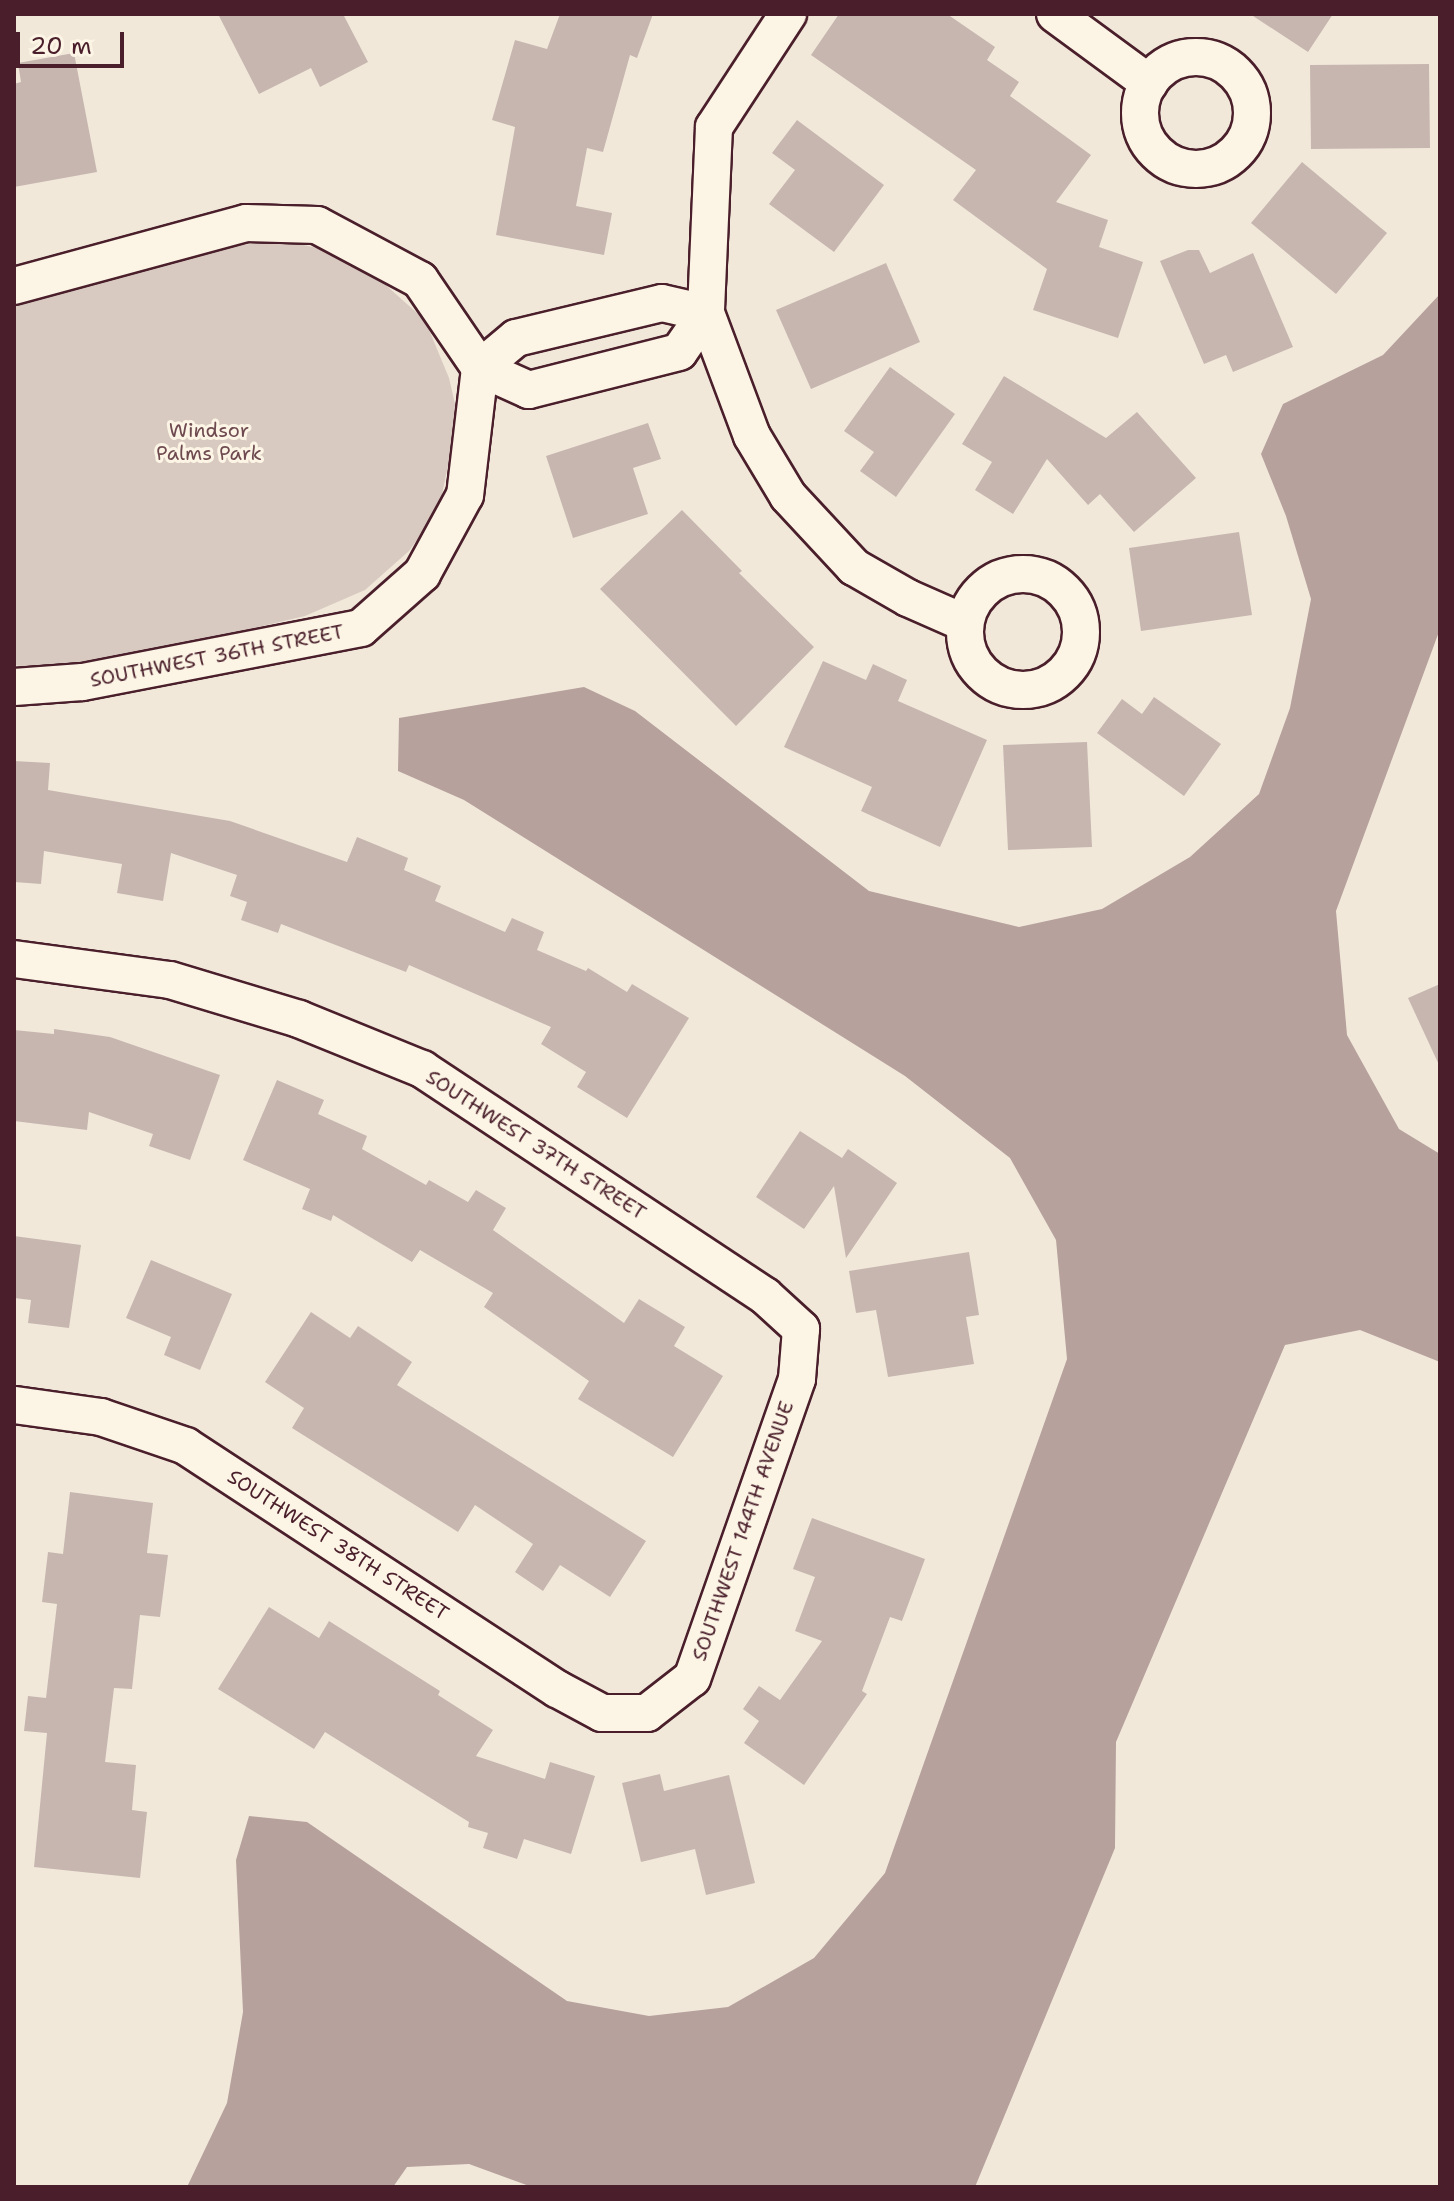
<!DOCTYPE html>
<html>
<head>
<meta charset="utf-8">
<style>
  body { margin:0 }
  #map { position:relative; width:1454px; height:2201px; overflow:hidden; background:#f1e8da; font-family:"Shantell Sans",sans-serif }
  div>[style] { position:absolute }
  .green>* { inset:0; background:#d8cac0 }
  .water>* { inset:0; background:#b6a19c }
  .building>* { inset:0; background:#c7b6af }
  .roads { filter:drop-shadow(2px 0 #4a1f2b) drop-shadow(-2px 0 #4a1f2b) drop-shadow(0 2px #4a1f2b) drop-shadow(0 -2px #4a1f2b) }
  .street>* { height:36px; margin:-18px; padding:0 18px; transform-origin:18px; border-radius:18px; background:#fcf5e5 }
  .street>.ring { margin:-18px; padding:0; box-sizing:content-box; background:none; border:36px solid #fcf5e5; border-radius:50% }
  span { translate:-50% -50%; white-space:nowrap; text-align:center; line-height:1.15; -webkit-text-stroke:6px #fcf5e5; paint-order:stroke }
  .park-label { font-size:20px; color:#6e4a50 }
  .street-label { font-size:20px; color:#4a1f2b }
  .frame { position:absolute; inset:0; border:16px solid #4a1f2b; pointer-events:none }
  .scale { position:absolute; left:16px; top:32px; width:108px; height:36px; box-sizing:border-box; border:4px solid #4a1f2b; border-top:0; padding-left:10px; font-size:24px; line-height:28px; white-space:nowrap; color:#4a1f2b; -webkit-text-stroke:6px #fcf5e5; paint-order:stroke }
</style>
</head>
<body>
<div id="map">
  <div class="green">
    <i style="clip-path:polygon(281px 240px,353px 256px,425px 320px,449px 378px,458px 417px,439px 509px,409px 551px,365px 590px,305px 616px,94px 666px,40px 668px,14px 665px,14px 300px,177px 254px)"></i>
  </div>
  <div class="water">
    <i style="clip-path:polygon(1440px 294px,1440px 629px,1336px 911px,1347px 1035px,1399px 1129px,1440px 1154px,1440px 1362px,1360px 1330px,1285px 1345px,1116px 1742px,1115px 1848px,975px 2187px,532px 2187px,469px 2164px,407px 2167px,393px 2187px,187px 2187px,227px 2103px,243px 2012px,236px 1860px,249px 1816px,307px 1822px,567px 2001px,649px 2016px,728px 2007px,814px 1958px,885px 1873px,1067px 1359px,1056px 1240px,1010px 1158px,905px 1076px,464px 800px,398px 771px,399px 718px,584px 687px,635px 711px,869px 891px,1019px 927px,1102px 909px,1190px 857px,1259px 794px,1290px 708px,1311px 599px,1286px 516px,1261px 454px,1283px 404px,1383px 355px)"></i>
  </div>
  <div class="building">
    <i style="clip-path:polygon(218px 14px,343px 14px,368px 62px,320px 87px,311px 68px,259px 94px)"></i>
    <i style="clip-path:polygon(560px 14px,653px 14px,637px 58px,630px 55px,603px 152px,587px 148px,576px 206px,612px 213px,604px 255px,496px 235px,515px 127px,492px 120px,515px 40px,547px 49px)"></i>
    <i style="clip-path:polygon(839px 14px,947px 14px,995px 47px,987px 60px,1019px 82px,1010px 96px,1091px 155px,1056px 202px,1108px 220px,1099px 247px,1143px 262px,1118px 338px,1033px 310px,1047px 269px,953px 200px,976px 170px,811px 55px)"></i>
    <i style="clip-path:polygon(1250px 14px,1333px 14px,1308px 52px)"></i>
    <i style="clip-path:polygon(74px 53px,97px 172px,14px 187px,14px 84px,21px 82px,18px 63px)"></i>
    <i style="clip-path:polygon(1429px 64px,1430px 148px,1311px 149px,1310px 65px)"></i>
    <i style="clip-path:polygon(797px 120px,884px 185px,834px 252px,769px 204px,795px 170px,772px 153px)"></i>
    <i style="clip-path:polygon(1302px 162px,1387px 233px,1336px 294px,1251px 223px)"></i>
    <i style="clip-path:polygon(1188px 250px,1199px 250px,1210px 273px,1253px 253px,1293px 347px,1233px 372px,1226px 355px,1204px 364px,1160px 261px)"></i>
    <i style="clip-path:polygon(886px 263px,920px 342px,811px 389px,776px 310px)"></i>
    <i style="clip-path:polygon(890px 367px,955px 414px,896px 497px,860px 471px,874px 452px,844px 431px)"></i>
    <i style="clip-path:polygon(1004px 376px,1106px 438px,1137px 412px,1196px 478px,1134px 532px,1100px 494px,1088px 505px,1047px 459px,1013px 514px,975px 490px,992px 462px,962px 444px)"></i>
    <i style="clip-path:polygon(648px 423px,661px 459px,633px 468px,648px 514px,573px 538px,546px 456px)"></i>
    <i style="clip-path:polygon(682px 510px,742px 571px,739px 573px,814px 647px,736px 726px,600px 589px)"></i>
    <i style="clip-path:polygon(1239px 532px,1252px 615px,1141px 631px,1129px 548px)"></i>
    <i style="clip-path:polygon(823px 661px,866px 680px,873px 664px,907px 680px,898px 701px,987px 740px,940px 847px,861px 811px,872px 787px,784px 747px)"></i>
    <i style="clip-path:polygon(1154px 697px,1221px 744px,1184px 796px,1097px 733px,1122px 699px,1142px 714px)"></i>
    <i style="clip-path:polygon(1087px 742px,1092px 847px,1008px 850px,1003px 745px)"></i>
    <i style="clip-path:polygon(14px 761px,50px 763px,48px 790px,230px 821px,347px 862px,357px 837px,408px 858px,404px 870px,441px 886px,435px 901px,505px 932px,512px 918px,544px 932px,537px 950px,586px 971px,588px 968px,627px 992px,632px 984px,689px 1018px,627px 1118px,577px 1087px,586px 1072px,541px 1044px,551px 1027px,409px 965px,406px 972px,281px 924px,278px 933px,241px 920px,247px 902px,230px 896px,237px 875px,171px 853px,163px 901px,117px 893px,122px 864px,44px 851px,41px 884px,14px 882px)"></i>
    <i style="clip-path:polygon(1440px 984px,1440px 1067px,1408px 998px)"></i>
    <i style="clip-path:polygon(54px 1029px,110px 1037px,220px 1075px,190px 1160px,149px 1146px,153px 1134px,89px 1112px,87px 1130px,14px 1121px,14px 1030px,54px 1034px)"></i>
    <i style="clip-path:polygon(277px 1080px,324px 1100px,318px 1114px,367px 1136px,362px 1149px,426px 1185px,429px 1180px,468px 1202px,476px 1190px,506px 1208px,493px 1230px,624px 1323px,639px 1299px,685px 1327px,674px 1346px,723px 1376px,673px 1457px,578px 1399px,589px 1381px,484px 1307px,493px 1293px,420px 1250px,412px 1262px,333px 1215px,331px 1221px,302px 1209px,310px 1189px,243px 1160px)"></i>
    <i style="clip-path:polygon(800px 1131px,842px 1158px,848px 1149px,897px 1183px,846px 1258px,834px 1186px,804px 1229px,756px 1197px)"></i>
    <i style="clip-path:polygon(14px 1236px,81px 1245px,69px 1328px,28px 1323px,31px 1300px,14px 1298px)"></i>
    <i style="clip-path:polygon(969px 1252px,979px 1315px,966px 1317px,974px 1364px,888px 1377px,876px 1310px,856px 1313px,849px 1271px)"></i>
    <i style="clip-path:polygon(151px 1260px,232px 1294px,200px 1370px,164px 1355px,171px 1337px,126px 1318px)"></i>
    <i style="clip-path:polygon(311px 1312px,350px 1338px,358px 1326px,412px 1362px,397px 1385px,646px 1541px,610px 1597px,560px 1565px,543px 1591px,515px 1572px,533px 1544px,475px 1505px,458px 1532px,292px 1428px,304px 1408px,265px 1382px)"></i>
    <i style="clip-path:polygon(70px 1492px,153px 1503px,147px 1553px,168px 1555px,160px 1617px,140px 1615px,132px 1689px,114px 1688px,105px 1762px,136px 1765px,132px 1810px,147px 1812px,140px 1878px,34px 1867px,47px 1733px,24px 1731px,28px 1696px,46px 1698px,57px 1604px,42px 1602px,48px 1552px,63px 1554px)"></i>
    <i style="clip-path:polygon(812px 1518px,925px 1559px,902px 1621px,890px 1617px,862px 1691px,867px 1694px,804px 1785px,744px 1743px,759px 1721px,743px 1709px,759px 1686px,780px 1700px,822px 1641px,795px 1631px,815px 1577px,793px 1569px)"></i>
    <i style="clip-path:polygon(269px 1607px,319px 1638px,329px 1621px,440px 1691px,438px 1695px,493px 1730px,476px 1756px,545px 1779px,550px 1762px,595px 1776px,571px 1854px,524px 1839px,517px 1859px,483px 1848px,488px 1833px,468px 1827px,469px 1822px,325px 1732px,314px 1749px,218px 1689px)"></i>
    <i style="clip-path:polygon(660px 1774px,664px 1791px,729px 1775px,755px 1883px,706px 1895px,695px 1849px,641px 1862px,622px 1783px)"></i>
  </div>
  <div class="roads">
    <div class="street">
      <i style="left:788px;top:14px;width:135px;rotate:123.2deg"></i>
      <i style="left:714px;top:127px;width:186px;rotate:92.5deg"></i>
      <i style="left:706px;top:313px;width:131px;rotate:69.5deg"></i>
      <i style="left:752px;top:436px;width:70px;rotate:59deg"></i>
      <i style="left:788px;top:496px;width:97px;rotate:47.1deg"></i>
      <i style="left:854px;top:567px;width:62px;rotate:29.9deg"></i>
      <i style="left:908px;top:598px;width:62px;rotate:23.7deg"></i>
      <i style="left:1055px;top:14px;width:117px;rotate:36.3deg"></i>
      <i class="ring" style="left:1140px;top:57px;width:76px;height:76px"></i>
      <i style="left:14px;top:286px;width:240px;rotate:-15.2deg"></i>
      <i style="left:246px;top:223px;width:71px;rotate:1.6deg"></i>
      <i style="left:317px;top:225px;width:117px;rotate:28.1deg"></i>
      <i style="left:420px;top:280px;width:107px;rotate:55.7deg"></i>
      <i style="left:480px;top:368px;width:128px;rotate:96.7deg"></i>
      <i style="left:465px;top:495px;width:90px;rotate:118.6deg"></i>
      <i style="left:422px;top:574px;width:81px;rotate:138.5deg"></i>
      <i style="left:361px;top:628px;width:284px;rotate:169deg"></i>
      <i style="left:82px;top:682px;width:68px;rotate:175.8deg"></i>
      <i style="left:662px;top:303px;width:45px;rotate:12.8deg"></i>
      <i style="left:706px;top:313px;width:47px;rotate:124.7deg"></i>
      <i style="left:679px;top:352px;width:155px;rotate:165.8deg"></i>
      <i style="left:529px;top:390px;width:54px;rotate:-155.8deg"></i>
      <i style="left:480px;top:368px;width:47px;rotate:-39.8deg"></i>
      <i style="left:516px;top:338px;width:150px;rotate:-13.5deg"></i>
      <i class="ring" style="left:965px;top:574px;width:80px;height:80px"></i>
      <i style="left:14px;top:959px;width:157px;rotate:7.7deg"></i>
      <i style="left:170px;top:980px;width:135px;rotate:16.8deg"></i>
      <i style="left:299px;top:1019px;width:133px;rotate:22.1deg"></i>
      <i style="left:422px;top:1069px;width:411px;rotate:33.5deg"></i>
      <i style="left:765px;top:1296px;width:49px;rotate:42.5deg"></i>
      <i style="left:801px;top:1329px;width:50px;rotate:94.6deg"></i>
      <i style="left:797px;top:1379px;width:317px;rotate:109.3deg"></i>
      <i style="left:692px;top:1678px;width:57px;rotate:142.1deg"></i>
      <i style="left:647px;top:1713px;width:45px;rotate:180deg"></i>
      <i style="left:602px;top:1713px;width:51px;rotate:-151.9deg"></i>
      <i style="left:557px;top:1689px;width:443px;rotate:-146.8deg"></i>
      <i style="left:186px;top:1446px;width:90px;rotate:-161.2deg"></i>
      <i style="left:101px;top:1417px;width:88px;rotate:-172.1deg"></i>
    </div>
  </div>
  <div class="park-label">
    <span style="left:209px;top:442px">Windsor<br>Palms Park</span>
  </div>
  <div class="street-label">
    <span style="left:217px;top:656px;rotate:-11deg">SOUTHWEST 36TH STREET</span>
    <span style="left:536px;top:1145px;rotate:33deg">SOUTHWEST 37TH STREET</span>
    <span style="left:743px;top:1531px;rotate:-71deg">SOUTHWEST 144TH AVENUE</span>
    <span style="left:338px;top:1545px;rotate:33deg">SOUTHWEST 38TH STREET</span>
  </div>
  <div class="frame"></div>
  <div class="scale">20 m</div>
</div>
</body>
</html>
